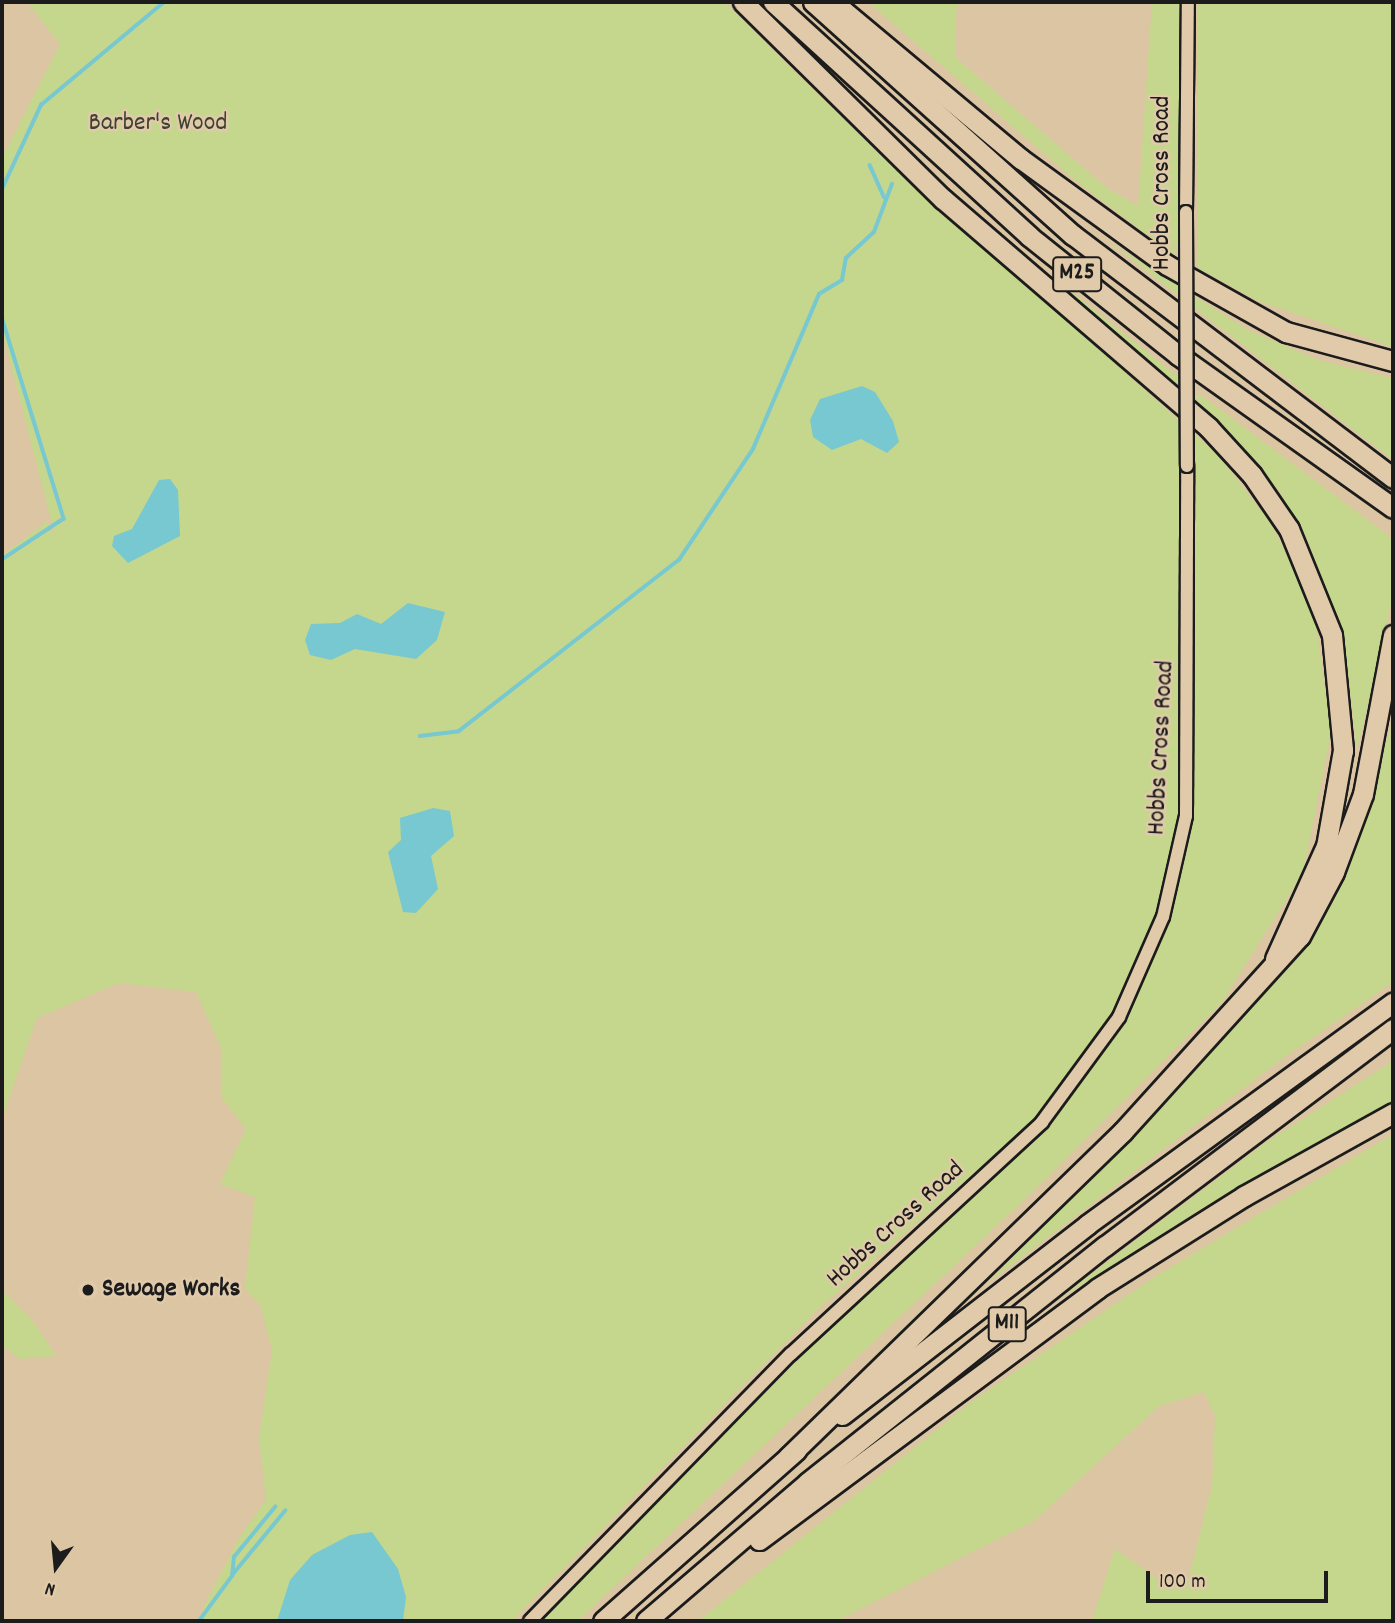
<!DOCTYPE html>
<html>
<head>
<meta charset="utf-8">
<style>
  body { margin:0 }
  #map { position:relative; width:1395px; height:1623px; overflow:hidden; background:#dcc5a2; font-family:Dekko,sans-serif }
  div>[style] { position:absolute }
  .green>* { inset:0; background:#c5d78c }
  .water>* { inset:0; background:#77c8d0 }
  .stream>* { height:3.5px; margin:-1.75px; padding:0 1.75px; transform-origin:1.75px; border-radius:1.75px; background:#77c8d0 }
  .roads { filter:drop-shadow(2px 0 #1c1c1c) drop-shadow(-2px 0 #1c1c1c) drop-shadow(0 2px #1c1c1c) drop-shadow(0 -2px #1c1c1c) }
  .minor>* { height:12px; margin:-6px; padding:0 6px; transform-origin:6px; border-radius:6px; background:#e1caaa }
  .highway>* { height:19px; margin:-9.5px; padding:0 9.5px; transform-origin:9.5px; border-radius:9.5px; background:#e1caaa }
  .bridges { filter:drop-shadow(2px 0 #1c1c1c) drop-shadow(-2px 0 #1c1c1c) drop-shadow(0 2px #1c1c1c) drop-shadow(0 -2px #1c1c1c) }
  .minor-bridge>* { height:12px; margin:-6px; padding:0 6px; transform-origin:6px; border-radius:6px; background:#e1caaa }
  .dots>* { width:19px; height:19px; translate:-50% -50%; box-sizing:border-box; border:4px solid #e1caaa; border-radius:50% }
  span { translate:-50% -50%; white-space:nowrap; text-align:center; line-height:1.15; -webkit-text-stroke:5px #e1caaa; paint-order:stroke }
  .shield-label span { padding:2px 5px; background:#e1caaa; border:2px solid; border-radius:5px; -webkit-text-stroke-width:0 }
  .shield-label { font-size:24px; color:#1c1c1c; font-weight:700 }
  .park-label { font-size:26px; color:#3e4132 }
  .street-label { font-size:26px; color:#1c1c1c }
  .poi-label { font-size:26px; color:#1c1c1c; font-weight:700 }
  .left { translate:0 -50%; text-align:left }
  .frame { position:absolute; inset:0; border:4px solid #1c1c1c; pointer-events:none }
  .north { position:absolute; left:21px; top:1532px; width:70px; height:70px; -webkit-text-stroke:5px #e1caaa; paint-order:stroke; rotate:195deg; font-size:19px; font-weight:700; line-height:28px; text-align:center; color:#1c1c1c }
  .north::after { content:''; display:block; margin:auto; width:24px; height:32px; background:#1c1c1c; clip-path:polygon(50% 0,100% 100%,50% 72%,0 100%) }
  .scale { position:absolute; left:1146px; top:1571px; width:182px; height:32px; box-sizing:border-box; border:4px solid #1c1c1c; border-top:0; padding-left:9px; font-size:21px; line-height:24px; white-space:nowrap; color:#1c1c1c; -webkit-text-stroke:5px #e1caaa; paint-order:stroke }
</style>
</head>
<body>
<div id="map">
  <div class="green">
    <i style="clip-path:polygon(27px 2px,724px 2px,875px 150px,1219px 456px,1271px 524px,1314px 609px,1331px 732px,1303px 873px,1222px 1002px,1047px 1178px,578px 1621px,532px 1621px,703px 1444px,899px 1260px,987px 1161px,816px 1311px,512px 1621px,203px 1621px,204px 1606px,238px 1540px,266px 1499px,259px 1438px,272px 1350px,260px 1304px,245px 1289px,255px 1197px,220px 1184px,246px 1129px,221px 1097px,222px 1050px,196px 992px,119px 983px,37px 1018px,2px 1119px,2px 556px,47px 521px,56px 539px,2px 331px,2px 158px,60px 44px)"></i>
    <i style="clip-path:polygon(868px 2px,957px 2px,955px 57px,1107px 188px,1138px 206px,1152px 2px,1182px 2px,1178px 248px,1163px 234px,1176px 249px,1175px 256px,1071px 177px)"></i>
    <i style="clip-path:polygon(1198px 2px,1393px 2px,1393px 347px,1258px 301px,1198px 268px)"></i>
    <i style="clip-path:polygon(1106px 240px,1248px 330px,1322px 361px,1393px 378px,1393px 460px)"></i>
    <i style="clip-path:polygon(1020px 251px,1180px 378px,1180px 390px,1058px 285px)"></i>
    <i style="clip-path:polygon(1197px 392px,1393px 539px,1393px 596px,1357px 750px,1345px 649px,1312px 552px,1280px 492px,1197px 404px)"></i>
    <i style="clip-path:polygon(1393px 721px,1393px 982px,1282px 1059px,989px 1282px,1299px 953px,1344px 870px)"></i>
    <i style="clip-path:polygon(1393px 1061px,1393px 1102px,1222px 1196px,1054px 1302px,1265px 1143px)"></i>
    <i style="clip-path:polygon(1393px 1134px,1393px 1621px,1092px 1621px,1115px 1549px,1161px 1581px,1188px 1581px,1212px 1485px,1215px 1416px,1204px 1392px,1159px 1406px,1034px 1521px,837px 1621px,698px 1621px,975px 1399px,1156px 1276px)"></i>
    <i style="clip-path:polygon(2px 1290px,32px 1320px,56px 1356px,19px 1359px,2px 1345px)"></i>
  </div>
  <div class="water">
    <i style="clip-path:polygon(862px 386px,875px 392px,893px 421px,899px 442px,887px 453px,861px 439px,832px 450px,813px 437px,810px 420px,820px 399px)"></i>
    <i style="clip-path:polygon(170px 479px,178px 490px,180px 536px,128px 563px,112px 546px,114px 536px,132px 529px,159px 480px)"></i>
    <i style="clip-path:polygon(408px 603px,445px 612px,437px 640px,416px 659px,355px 649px,331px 660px,310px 655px,305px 640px,311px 624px,340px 623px,357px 614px,381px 624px)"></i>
    <i style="clip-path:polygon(433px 808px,450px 811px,454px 836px,431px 856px,438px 889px,416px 913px,403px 912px,388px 852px,401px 840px,400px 818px)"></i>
    <i style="clip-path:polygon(372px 1532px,398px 1569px,406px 1597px,403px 1621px,277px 1621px,290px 1580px,312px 1555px,350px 1535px)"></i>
  </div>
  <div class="stream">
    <i style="left:870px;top:165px;width:35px;rotate:66deg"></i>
    <i style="left:2px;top:189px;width:93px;rotate:-65.1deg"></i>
    <i style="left:41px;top:105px;width:160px;rotate:-39.9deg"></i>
    <i style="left:2px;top:317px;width:211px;rotate:72.9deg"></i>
    <i style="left:64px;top:519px;width:74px;rotate:146.5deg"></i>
    <i style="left:420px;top:736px;width:39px;rotate:-7deg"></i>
    <i style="left:459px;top:731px;width:279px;rotate:-37.9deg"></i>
    <i style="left:679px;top:560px;width:133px;rotate:-56.3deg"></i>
    <i style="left:753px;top:449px;width:168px;rotate:-66.9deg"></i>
    <i style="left:819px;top:294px;width:27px;rotate:-31deg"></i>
    <i style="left:842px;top:280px;width:22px;rotate:-80deg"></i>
    <i style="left:846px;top:258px;width:38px;rotate:-43deg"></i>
    <i style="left:874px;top:232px;width:51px;rotate:-69.4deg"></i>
    <i style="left:233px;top:1574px;width:82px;rotate:-50.5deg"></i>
    <i style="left:199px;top:1621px;width:56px;rotate:-53.7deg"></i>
    <i style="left:232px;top:1576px;width:19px;rotate:-84deg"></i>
    <i style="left:234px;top:1557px;width:65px;rotate:-50.6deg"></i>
  </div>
  <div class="roads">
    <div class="minor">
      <i style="left:1186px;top:212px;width:210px;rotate:-89.5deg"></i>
      <i style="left:530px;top:1621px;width:373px;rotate:-45.7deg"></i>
      <i style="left:791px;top:1354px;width:342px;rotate:-42.7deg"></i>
      <i style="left:1042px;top:1122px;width:130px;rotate:-53.7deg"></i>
      <i style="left:1119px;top:1017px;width:109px;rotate:-66.3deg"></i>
      <i style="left:1163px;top:917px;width:104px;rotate:-77.2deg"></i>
      <i style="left:1186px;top:816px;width:350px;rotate:-89.8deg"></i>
    </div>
    <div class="highway">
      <i style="left:743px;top:2px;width:281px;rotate:44.6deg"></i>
      <i style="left:943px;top:199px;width:350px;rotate:40.7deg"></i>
      <i style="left:1208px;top:427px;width:65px;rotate:47.5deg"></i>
      <i style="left:1252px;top:475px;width:65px;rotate:55.6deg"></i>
      <i style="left:1289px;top:529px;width:114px;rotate:67.9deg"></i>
      <i style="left:1332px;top:635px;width:116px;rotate:84.5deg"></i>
      <i style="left:1343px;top:750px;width:97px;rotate:100deg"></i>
      <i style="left:1326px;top:846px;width:124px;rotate:114.3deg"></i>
      <i style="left:773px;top:2px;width:347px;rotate:42.4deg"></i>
      <i style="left:1029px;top:236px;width:191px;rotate:38.6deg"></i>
      <i style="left:1178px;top:355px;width:264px;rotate:35.4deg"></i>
      <i style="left:813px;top:2px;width:349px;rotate:41.9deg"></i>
      <i style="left:1073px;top:235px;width:402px;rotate:37.2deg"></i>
      <i style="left:833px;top:2px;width:245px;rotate:39.9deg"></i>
      <i style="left:1021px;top:159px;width:180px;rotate:36deg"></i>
      <i style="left:1167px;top:265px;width:137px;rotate:29.4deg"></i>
      <i style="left:1286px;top:332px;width:111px;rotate:15.2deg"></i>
      <i style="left:842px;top:1415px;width:311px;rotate:-37.8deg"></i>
      <i style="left:1088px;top:1224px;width:377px;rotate:-36deg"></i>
      <i style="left:788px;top:1457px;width:467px;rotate:-44.2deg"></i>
      <i style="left:1123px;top:1131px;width:263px;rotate:-47.8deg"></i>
      <i style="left:1300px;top:936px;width:72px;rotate:-62deg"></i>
      <i style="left:1334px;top:872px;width:83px;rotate:-69.6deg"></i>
      <i style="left:1363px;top:794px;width:162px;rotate:-79.3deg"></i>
      <i style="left:759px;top:1540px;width:422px;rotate:-36.6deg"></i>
      <i style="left:1098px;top:1288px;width:173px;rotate:-32.2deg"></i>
      <i style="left:1244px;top:1196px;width:171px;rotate:-29.1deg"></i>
      <i style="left:603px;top:1621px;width:258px;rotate:-41.5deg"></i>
      <i style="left:646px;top:1621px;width:213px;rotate:-40.6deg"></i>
      <i style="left:808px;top:1482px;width:379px;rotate:-38.5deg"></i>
      <i style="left:1105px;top:1246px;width:361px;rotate:-37deg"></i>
    </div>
  </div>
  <div class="bridges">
    <div class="minor-bridge">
      <i style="left:1186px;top:212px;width:254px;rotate:89.8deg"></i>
    </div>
  </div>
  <div class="dots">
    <i style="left:88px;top:1290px;background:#1c1c1c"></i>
  </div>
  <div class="shield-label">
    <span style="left:1077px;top:274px">M25</span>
    <span style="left:1007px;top:1324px">M11</span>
  </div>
  <div class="park-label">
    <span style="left:158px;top:124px">Barber's Wood</span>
  </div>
  <div class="street-label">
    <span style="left:1163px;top:183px;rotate:-90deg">Hobbs Cross Road</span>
    <span style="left:1162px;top:748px;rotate:-87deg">Hobbs Cross Road</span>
    <span style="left:896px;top:1225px;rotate:-42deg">Hobbs Cross Road</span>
  </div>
  <div class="poi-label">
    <span class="left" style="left:102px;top:1290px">Sewage Works</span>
  </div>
  <div class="frame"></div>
  <div class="north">N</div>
  <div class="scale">100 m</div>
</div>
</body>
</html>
